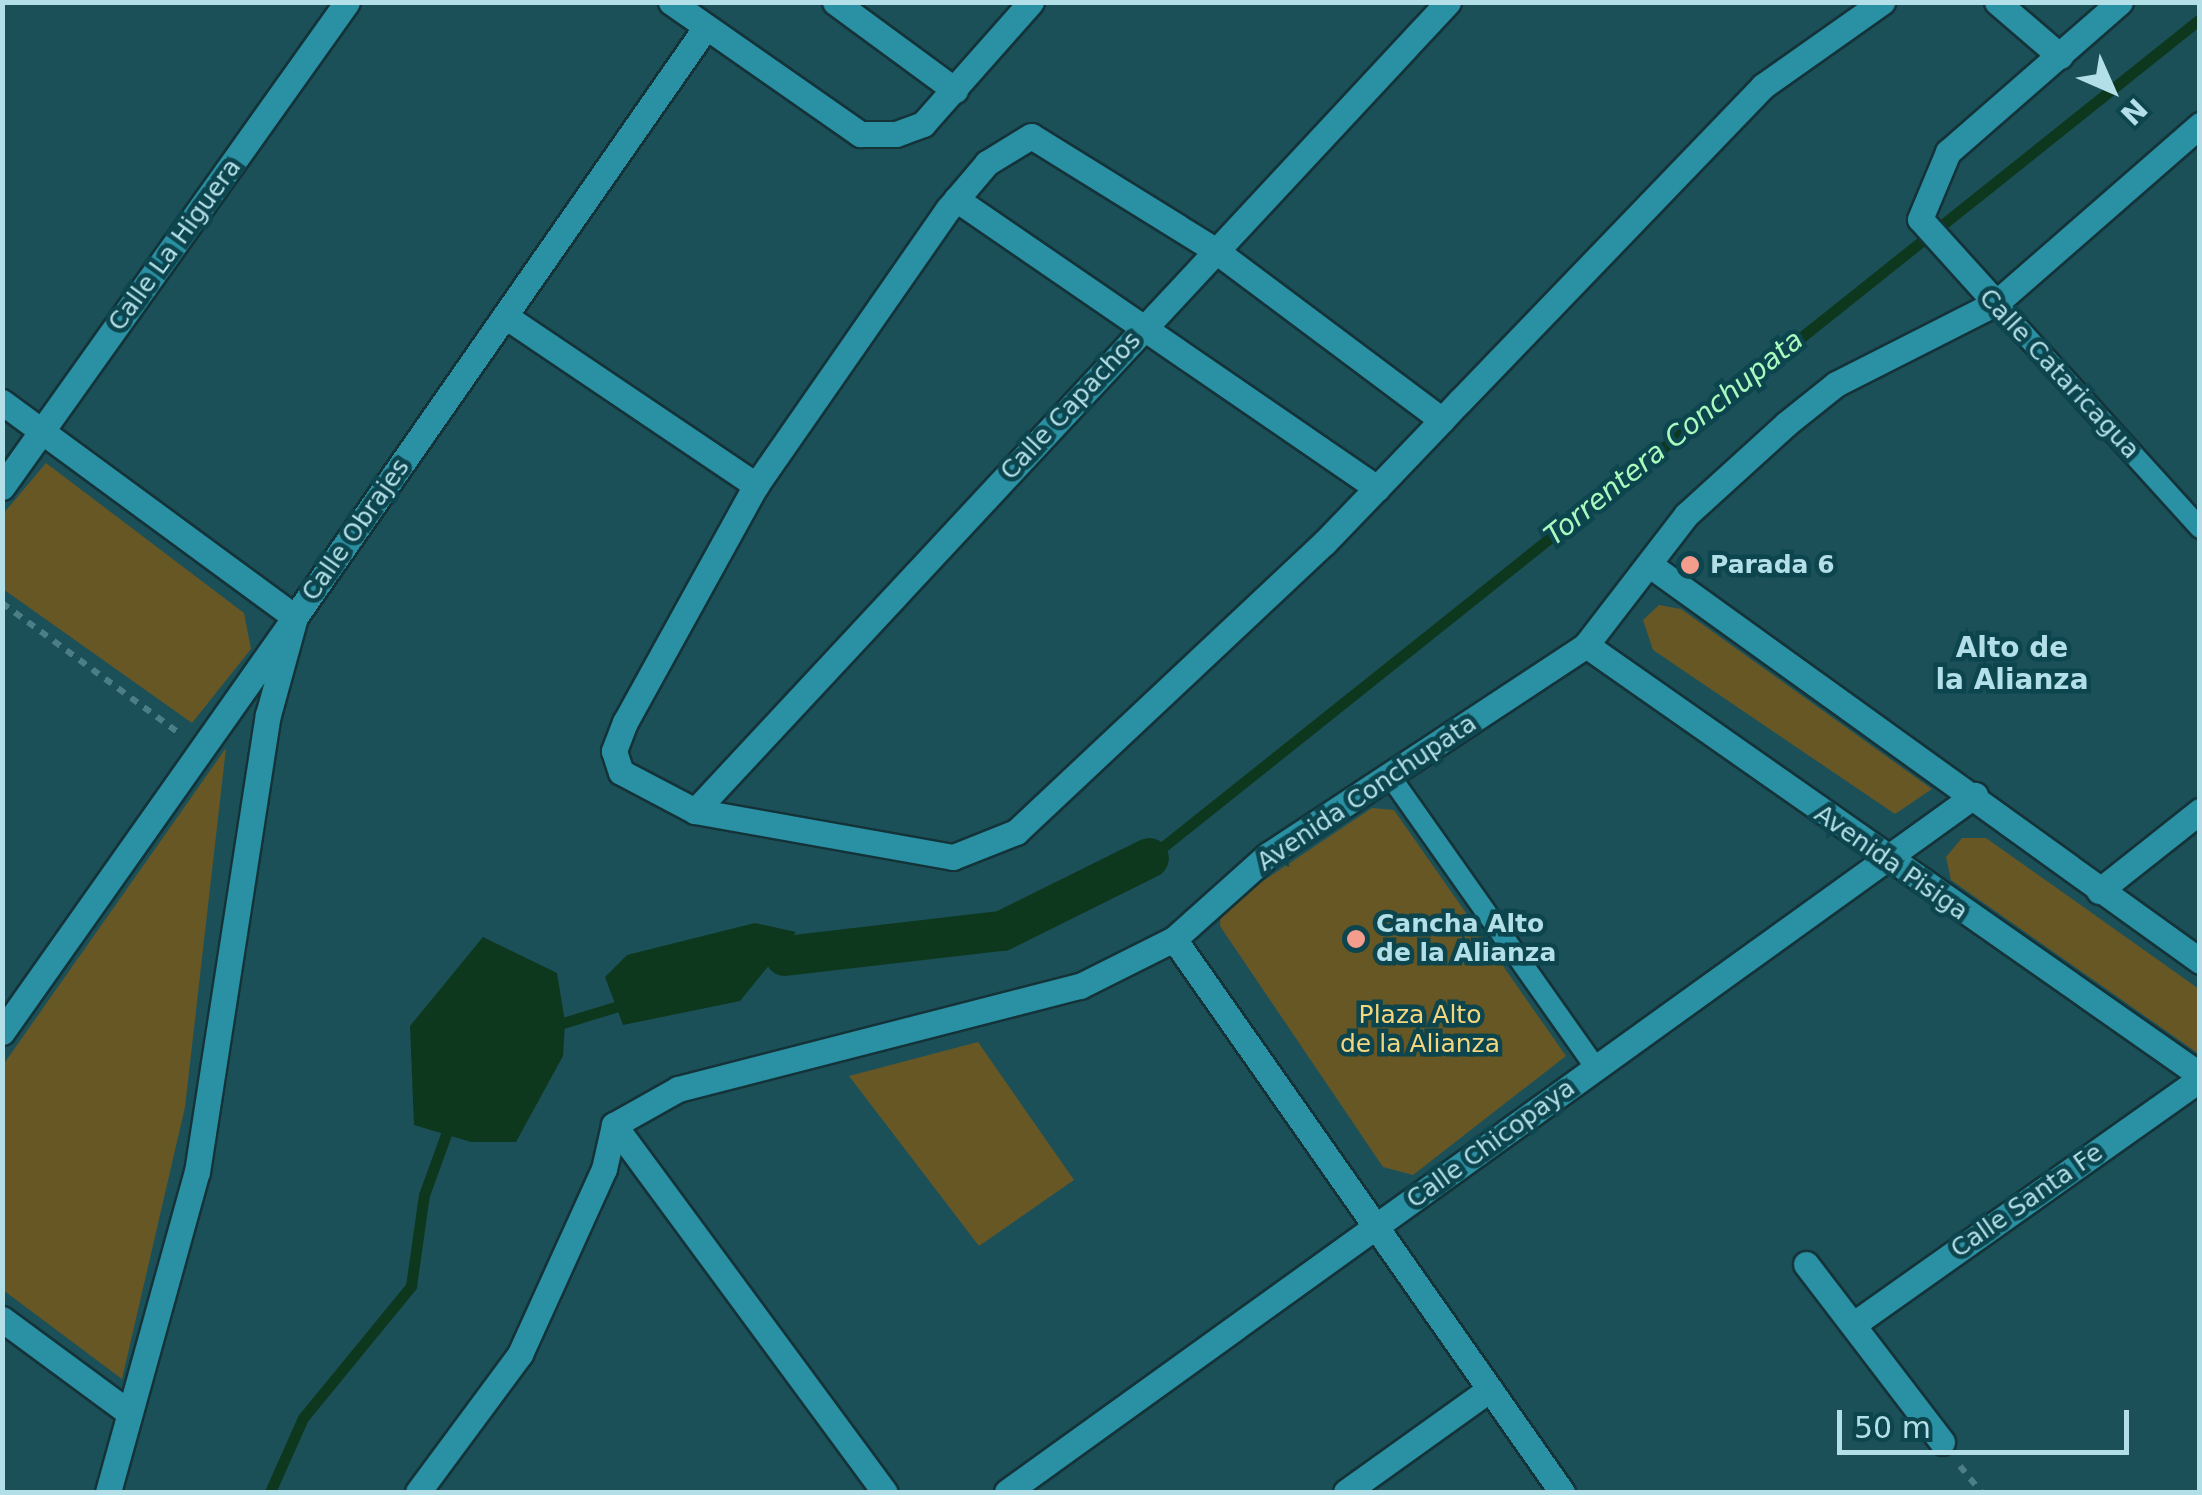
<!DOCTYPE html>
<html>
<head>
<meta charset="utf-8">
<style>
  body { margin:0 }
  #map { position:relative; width:2202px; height:1495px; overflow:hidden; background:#1b5059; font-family:"DejaVu Sans",sans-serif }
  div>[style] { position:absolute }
  .green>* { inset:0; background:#675725 }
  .water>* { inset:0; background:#0e381d }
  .stream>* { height:11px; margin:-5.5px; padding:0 5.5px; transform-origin:5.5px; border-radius:5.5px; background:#0e381d }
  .canal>* { height:40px; margin:-20px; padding:0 20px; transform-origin:20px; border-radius:20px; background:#0e381d }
  .path>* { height:6px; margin-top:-3px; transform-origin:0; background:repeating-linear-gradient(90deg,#4c7e87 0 8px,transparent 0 16px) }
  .roads { filter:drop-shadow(2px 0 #143339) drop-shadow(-2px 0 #143339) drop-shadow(0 2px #143339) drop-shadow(0 -2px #143339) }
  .lane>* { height:20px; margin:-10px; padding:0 10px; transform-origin:10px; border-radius:10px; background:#2991a3 }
  .street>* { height:25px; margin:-12.5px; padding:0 12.5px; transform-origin:12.5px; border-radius:12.5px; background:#2991a3 }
  .secondary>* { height:25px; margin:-12.5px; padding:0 12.5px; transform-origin:12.5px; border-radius:12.5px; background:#2991a3 }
  .dots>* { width:28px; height:28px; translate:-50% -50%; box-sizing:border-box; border:5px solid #0d454e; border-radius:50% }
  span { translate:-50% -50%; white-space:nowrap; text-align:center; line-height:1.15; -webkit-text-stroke:9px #0d454e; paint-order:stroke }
  .street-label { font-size:25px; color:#b3dfe8 }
  .poi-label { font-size:25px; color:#b3dfe8; font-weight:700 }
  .left { translate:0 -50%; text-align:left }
  .park-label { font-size:25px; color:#f3d67d }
  .water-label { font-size:28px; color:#a9fabe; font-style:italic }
  .neighbourhood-label { font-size:28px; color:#b3dfe8; font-weight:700 }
  .frame { position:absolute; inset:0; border:5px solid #b3dfe8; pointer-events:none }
  .north { position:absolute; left:2062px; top:40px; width:100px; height:100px; -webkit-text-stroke:8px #0d454e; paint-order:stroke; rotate:135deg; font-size:28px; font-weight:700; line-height:40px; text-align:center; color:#b3dfe8 }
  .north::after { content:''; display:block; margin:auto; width:35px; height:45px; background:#b3dfe8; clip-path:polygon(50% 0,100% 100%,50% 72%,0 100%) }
  .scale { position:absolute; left:1837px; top:1410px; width:292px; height:45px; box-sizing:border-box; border:5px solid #b3dfe8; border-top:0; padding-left:12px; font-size:30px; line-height:35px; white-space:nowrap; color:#b3dfe8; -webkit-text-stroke:8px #0d454e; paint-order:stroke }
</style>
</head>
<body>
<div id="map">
  <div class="green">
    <i style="clip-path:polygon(46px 463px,244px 613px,251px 649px,192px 723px,3px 589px,3px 514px)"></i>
    <i style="clip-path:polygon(1659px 605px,1681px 609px,1932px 789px,1895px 814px,1653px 650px,1643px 620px)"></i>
    <i style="clip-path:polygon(226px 748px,185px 1107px,122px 1379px,3px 1290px,3px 1065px)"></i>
    <i style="clip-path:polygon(1372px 808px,1394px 810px,1566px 1056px,1413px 1175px,1383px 1167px,1220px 926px,1221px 909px)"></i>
    <i style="clip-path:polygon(1962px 838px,1986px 838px,2199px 989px,2199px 1054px,1951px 880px,1946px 857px)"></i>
    <i style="clip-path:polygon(978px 1042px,1074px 1180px,979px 1246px,849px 1076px)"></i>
  </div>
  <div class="water">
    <i style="clip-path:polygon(755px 923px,796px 932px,740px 1001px,623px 1025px,605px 977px,627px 955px)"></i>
    <i style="clip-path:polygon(483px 937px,557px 973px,565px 1022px,563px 1056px,516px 1142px,471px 1142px,414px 1125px,410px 1026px)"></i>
  </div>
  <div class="stream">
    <i style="left:1149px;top:858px;width:1345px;rotate:-38.6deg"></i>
    <i style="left:553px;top:1026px;width:82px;rotate:-17.1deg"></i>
    <i style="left:270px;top:1492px;width:81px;rotate:-66deg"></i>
    <i style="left:303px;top:1418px;width:171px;rotate:-50.7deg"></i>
    <i style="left:411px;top:1286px;width:92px;rotate:-81.9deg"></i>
    <i style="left:424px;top:1195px;width:77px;rotate:-70.1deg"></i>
  </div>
  <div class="canal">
    <i style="left:785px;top:956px;width:218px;rotate:-6.6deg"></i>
    <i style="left:1002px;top:931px;width:164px;rotate:-26.4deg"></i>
  </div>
  <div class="path">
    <i style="left:2px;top:603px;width:220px;rotate:36.3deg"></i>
    <i style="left:1960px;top:1466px;width:33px;rotate:51deg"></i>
  </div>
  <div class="roads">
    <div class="lane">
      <i style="left:1996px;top:303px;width:304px;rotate:47.8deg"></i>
      <i style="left:1392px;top:779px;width:352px;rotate:54.8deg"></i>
    </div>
    <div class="street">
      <i style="left:835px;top:2px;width:149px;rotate:36.3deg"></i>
      <i style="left:1997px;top:2px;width:83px;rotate:40.6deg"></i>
      <i style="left:956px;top:199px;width:511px;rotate:34.47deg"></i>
      <i style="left:505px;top:316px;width:303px;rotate:34deg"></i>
      <i style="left:2px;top:402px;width:363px;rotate:36.3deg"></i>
      <i style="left:295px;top:617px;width:508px;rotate:125.22deg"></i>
      <i style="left:1442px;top:420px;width:284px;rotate:-143.2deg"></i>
      <i style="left:1215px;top:250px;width:216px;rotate:-148.2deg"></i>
      <i style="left:1031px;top:136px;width:52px;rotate:148.5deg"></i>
      <i style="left:987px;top:163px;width:60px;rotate:130.3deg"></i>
      <i style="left:948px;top:209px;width:336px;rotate:124.8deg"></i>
      <i style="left:756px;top:485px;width:271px;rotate:118.9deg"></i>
      <i style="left:625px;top:722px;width:31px;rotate:111deg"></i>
      <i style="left:614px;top:751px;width:22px;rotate:72deg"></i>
      <i style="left:621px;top:772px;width:84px;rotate:27.8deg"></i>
      <i style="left:695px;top:811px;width:262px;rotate:10.1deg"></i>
      <i style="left:953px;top:857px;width:68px;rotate:-21.6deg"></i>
      <i style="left:1016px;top:832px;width:422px;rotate:-43.2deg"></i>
      <i style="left:1324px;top:543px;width:76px;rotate:-46.1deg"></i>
      <i style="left:1377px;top:488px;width:94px;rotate:-46.3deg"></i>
      <i style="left:1442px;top:420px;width:26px;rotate:-47deg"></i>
      <i style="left:1460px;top:401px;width:437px;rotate:-46.1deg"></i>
      <i style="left:1763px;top:86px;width:146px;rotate:-35.2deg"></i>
      <i style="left:2px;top:487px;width:595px;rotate:-54.57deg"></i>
      <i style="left:695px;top:811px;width:1105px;rotate:-47.05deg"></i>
      <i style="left:2099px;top:891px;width:129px;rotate:-38.4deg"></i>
      <i style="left:1174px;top:939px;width:676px;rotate:54.95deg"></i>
      <i style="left:614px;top:1125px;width:456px;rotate:53.6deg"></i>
      <i style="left:1806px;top:1264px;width:224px;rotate:52.6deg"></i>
      <i style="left:2px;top:1319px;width:157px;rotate:36.4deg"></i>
      <i style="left:1854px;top:1324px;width:424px;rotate:-35.3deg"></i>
      <i style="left:1007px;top:1492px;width:1193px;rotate:-35.76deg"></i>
      <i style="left:1346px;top:1492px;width:177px;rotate:-35.6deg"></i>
    </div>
    <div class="secondary">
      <i style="left:671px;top:2px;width:231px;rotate:34.9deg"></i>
      <i style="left:860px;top:134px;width:36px"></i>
      <i style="left:896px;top:134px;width:29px;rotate:-20deg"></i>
      <i style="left:923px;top:124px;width:163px;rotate:-48.5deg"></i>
      <i style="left:1996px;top:303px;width:113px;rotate:-132.1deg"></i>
      <i style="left:1920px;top:219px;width:73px;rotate:-67.3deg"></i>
      <i style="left:1948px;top:152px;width:228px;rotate:-41.1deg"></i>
      <i style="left:1650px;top:565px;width:678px;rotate:35.75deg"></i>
      <i style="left:1586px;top:645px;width:750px;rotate:35deg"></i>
      <i style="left:108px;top:1492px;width:332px;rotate:-74.5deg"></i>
      <i style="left:197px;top:1172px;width:462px;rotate:-81.2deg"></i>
      <i style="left:268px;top:715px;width:102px;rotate:-74.6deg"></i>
      <i style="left:295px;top:617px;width:719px;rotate:-55.14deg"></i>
      <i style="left:418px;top:1492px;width:172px;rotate:-53.5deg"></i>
      <i style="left:520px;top:1354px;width:203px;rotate:-65.6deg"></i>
      <i style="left:604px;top:1169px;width:45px;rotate:-77.2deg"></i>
      <i style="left:614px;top:1125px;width:73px;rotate:-29.4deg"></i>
      <i style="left:678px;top:1089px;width:415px;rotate:-14.4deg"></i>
      <i style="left:1080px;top:986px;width:105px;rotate:-26.6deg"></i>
      <i style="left:1174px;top:939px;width:126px;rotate:-41.8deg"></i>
      <i style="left:1268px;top:855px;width:381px;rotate:-33.4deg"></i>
      <i style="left:1586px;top:645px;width:164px;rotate:-52.4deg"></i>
      <i style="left:1686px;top:515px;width:135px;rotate:-42.3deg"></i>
      <i style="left:1786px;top:424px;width:64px;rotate:-38.7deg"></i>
      <i style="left:1836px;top:384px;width:179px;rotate:-26.9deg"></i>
      <i style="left:1996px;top:303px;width:271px;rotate:-41.1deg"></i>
    </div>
  </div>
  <div class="dots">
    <i style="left:1690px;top:565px;background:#f49d8c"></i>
    <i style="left:1356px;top:939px;background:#f49d8c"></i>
  </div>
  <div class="street-label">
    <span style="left:175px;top:245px;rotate:-54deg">Calle La Higuera</span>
    <span style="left:2059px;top:374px;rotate:47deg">Calle Cataricagua</span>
    <span style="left:1071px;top:406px;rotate:-47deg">Calle Capachos</span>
    <span style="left:356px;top:530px;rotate:-55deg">Calle Obrajes</span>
    <span style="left:1367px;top:793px;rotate:-34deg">Avenida Conchupata</span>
    <span style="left:1891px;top:863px;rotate:35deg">Avenida Pisiga</span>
    <span style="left:1491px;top:1144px;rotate:-36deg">Calle Chicopaya</span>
    <span style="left:2027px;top:1201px;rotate:-35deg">Calle Santa Fe</span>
  </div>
  <div class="poi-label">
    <span class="left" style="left:1710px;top:565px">Parada 6</span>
    <span class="left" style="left:1376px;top:939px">Cancha Alto<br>de la Alianza</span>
  </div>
  <div class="park-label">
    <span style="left:1420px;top:1030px">Plaza Alto<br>de la Alianza</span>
  </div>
  <div class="water-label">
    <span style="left:1674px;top:438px;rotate:-39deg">Torrentera Conchupata</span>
  </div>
  <div class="neighbourhood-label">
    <span style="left:2012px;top:664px">Alto de<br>la Alianza</span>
  </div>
  <div class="frame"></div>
  <div class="north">N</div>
  <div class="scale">50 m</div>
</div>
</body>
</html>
